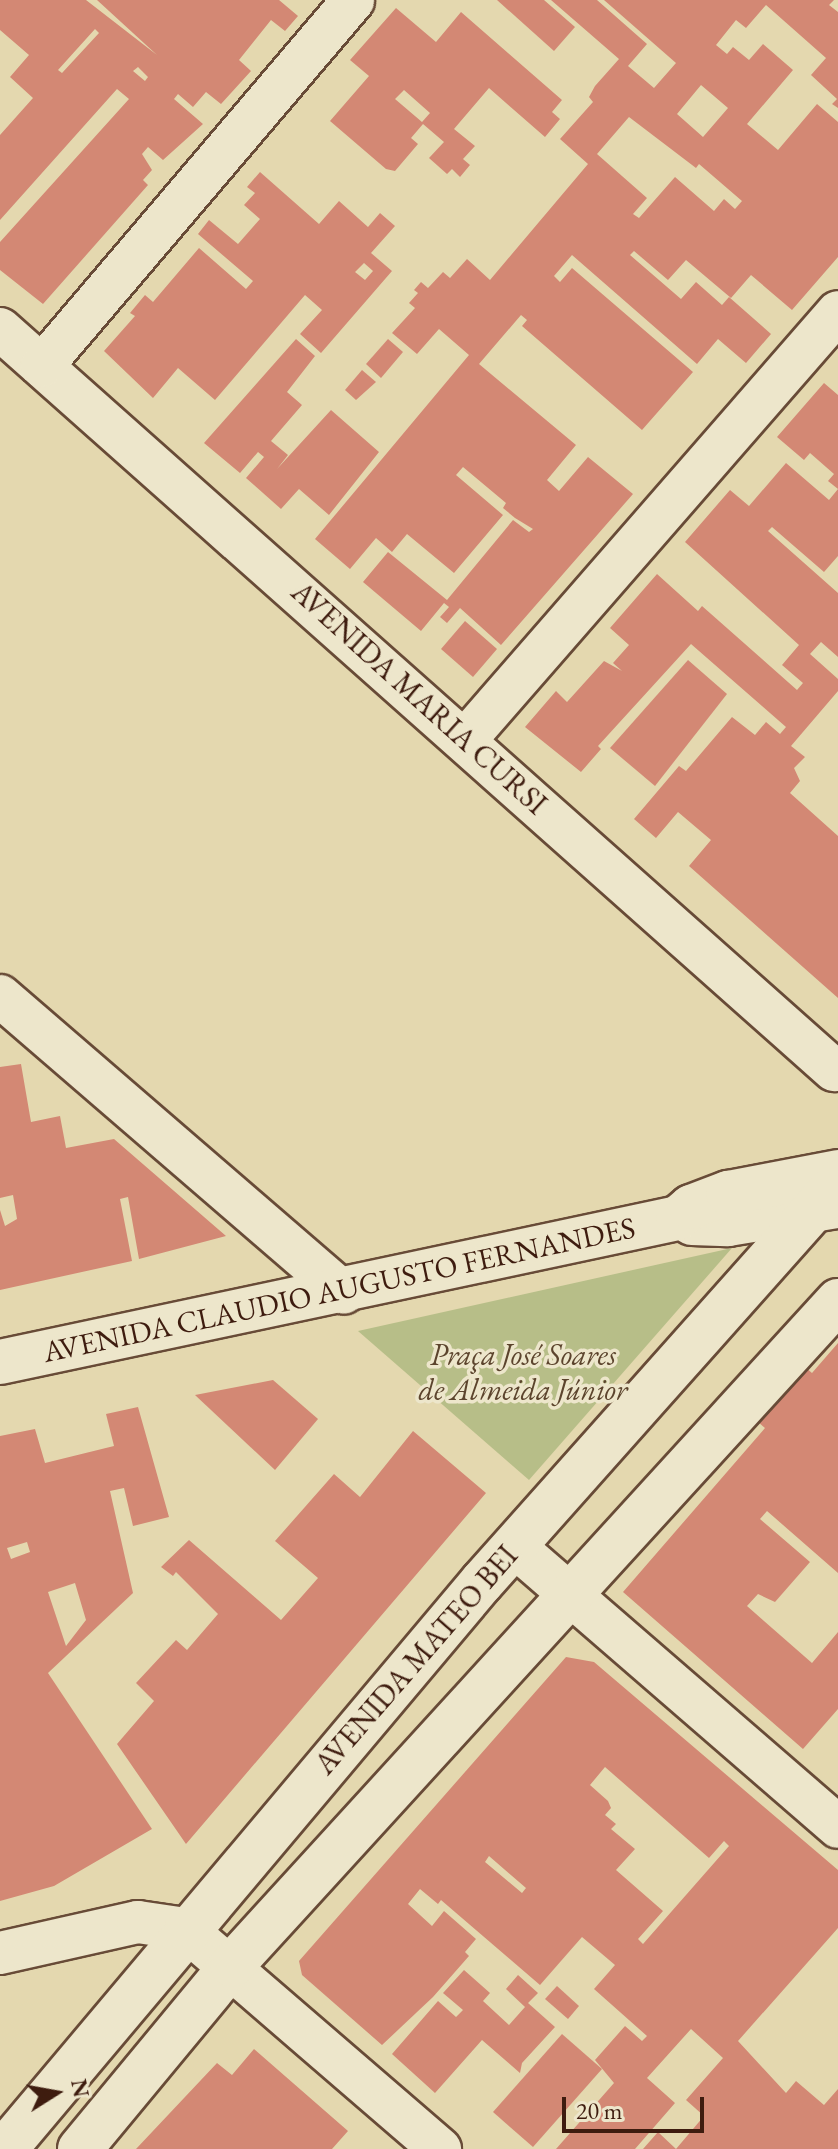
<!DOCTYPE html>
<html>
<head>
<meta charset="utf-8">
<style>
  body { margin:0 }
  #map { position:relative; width:838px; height:2149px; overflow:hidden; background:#e4d8af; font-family:"EB Garamond",serif }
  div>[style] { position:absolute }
  .green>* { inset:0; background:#b7be88 }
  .building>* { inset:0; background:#d38874 }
  .roads { filter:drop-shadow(2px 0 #684b37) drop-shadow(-2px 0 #684b37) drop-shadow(0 2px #684b37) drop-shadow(0 -2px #684b37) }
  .minor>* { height:42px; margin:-21px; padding:0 21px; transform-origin:21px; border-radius:21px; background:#ede6cb }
  .tertiary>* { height:44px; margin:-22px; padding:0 22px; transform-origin:22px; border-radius:22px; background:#ede6cb }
  .secondary>* { height:44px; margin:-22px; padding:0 22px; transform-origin:22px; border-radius:22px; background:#ede6cb }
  span { translate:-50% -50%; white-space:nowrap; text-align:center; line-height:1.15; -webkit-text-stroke:7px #ede6cb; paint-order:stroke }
  .street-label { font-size:30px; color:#3e1c0f }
  .park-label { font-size:30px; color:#5c442d; font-style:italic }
  .north { position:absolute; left:16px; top:2053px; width:80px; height:80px; -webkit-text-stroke:6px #ede6cb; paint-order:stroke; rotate:79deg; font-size:22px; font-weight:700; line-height:32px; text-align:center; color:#3e1c0f }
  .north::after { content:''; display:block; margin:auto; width:28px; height:36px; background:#3e1c0f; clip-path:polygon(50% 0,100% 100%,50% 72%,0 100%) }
  .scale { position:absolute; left:562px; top:2097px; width:142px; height:36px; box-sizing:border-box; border:4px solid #3e1c0f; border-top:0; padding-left:10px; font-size:24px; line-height:28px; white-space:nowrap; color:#3e1c0f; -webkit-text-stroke:6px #ede6cb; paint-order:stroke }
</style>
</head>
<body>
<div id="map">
  <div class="green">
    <i style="clip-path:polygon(732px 1248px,529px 1480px,358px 1331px)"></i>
  </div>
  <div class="building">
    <i style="clip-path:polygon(evenodd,0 0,86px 0,157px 55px,97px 0,279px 0,298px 16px,285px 31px,271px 20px,239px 60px,251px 71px,221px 104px,206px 92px,193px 107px,178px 94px,174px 99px,203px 124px,163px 160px,148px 147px,142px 154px,152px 170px,143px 180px,148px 185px,43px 304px,0 270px,0 242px,129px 99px,117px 89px,0 220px,0 135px,33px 98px,10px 77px,29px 55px,0 30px,0 0,95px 29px,99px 33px,62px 73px,58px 70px,95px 29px,0 0,138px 67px,148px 77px,145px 81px,133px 71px,138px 67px)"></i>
    <i style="clip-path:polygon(497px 0,544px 0,575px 27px,554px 51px)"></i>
    <i style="clip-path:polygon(evenodd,551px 0,597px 0,647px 44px,628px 66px,654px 88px,676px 63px,604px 0,834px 0,829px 5px,838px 12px,838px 108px,832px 104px,837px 99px,811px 75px,826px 58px,766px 5px,746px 28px,736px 20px,716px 45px,727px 54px,733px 47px,749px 60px,763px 44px,793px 70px,747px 124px,778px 150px,817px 104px,838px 122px,838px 257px,792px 310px,751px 275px,731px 298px,686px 260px,668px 280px,634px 251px,630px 255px,681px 299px,696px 282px,722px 305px,729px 297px,771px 334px,746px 363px,718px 339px,697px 364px,572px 255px,554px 276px,560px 282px,572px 268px,693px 372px,642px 430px,522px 326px,527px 320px,521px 315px,479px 364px,576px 445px,547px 480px,559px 491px,588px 457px,633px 494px,501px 645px,460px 608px,447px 623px,440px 617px,449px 607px,444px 603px,421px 631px,363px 582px,388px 552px,447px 600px,513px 520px,529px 532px,533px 529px,515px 518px,503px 508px,506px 503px,463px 467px,456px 475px,503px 515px,454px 573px,407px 534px,392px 552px,376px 538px,350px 569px,315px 539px,469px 355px,439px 329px,417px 354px,392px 333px,415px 308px,409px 303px,418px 293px,414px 290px,421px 282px,428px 288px,443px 272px,450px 278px,467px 259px,490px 280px,588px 164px,560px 139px,593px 102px,589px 97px,595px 86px,619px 59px,551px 0,701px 85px,728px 108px,703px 137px,677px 114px,701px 85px,551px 0,629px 117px,696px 168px,699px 164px,742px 201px,735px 209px,724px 199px,714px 211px,675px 177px,639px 218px,633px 214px,647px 198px,597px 154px,629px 117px)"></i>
    <i style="clip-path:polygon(evenodd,396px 8px,436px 42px,461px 12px,562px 100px,552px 112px,560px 119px,545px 137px,489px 88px,454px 129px,475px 146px,463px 159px,470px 165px,460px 177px,452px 169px,447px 174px,429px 158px,444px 142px,423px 124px,411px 138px,418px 144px,395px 171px,386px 169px,330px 121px,369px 76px,350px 60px,396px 8px,404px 90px,430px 113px,422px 122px,395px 99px,404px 90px)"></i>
    <i style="clip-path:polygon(evenodd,260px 172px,319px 224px,339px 201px,368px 227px,380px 213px,395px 226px,371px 253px,392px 271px,321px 353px,300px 334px,322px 310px,305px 295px,215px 400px,178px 368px,153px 398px,104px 351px,135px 316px,130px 313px,145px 295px,153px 302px,199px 248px,246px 289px,253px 281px,198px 234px,209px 220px,238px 244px,260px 219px,244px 205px,255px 193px,247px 187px,260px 172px,364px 263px,373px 271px,365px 280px,355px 272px,364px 263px)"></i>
    <i style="clip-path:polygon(296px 339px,315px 356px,287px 392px,302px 405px,271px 441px,288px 455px,277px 469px,331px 410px,379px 452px,329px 515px,299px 489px,281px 509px,246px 478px,264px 457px,258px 452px,240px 473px,204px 443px)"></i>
    <i style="clip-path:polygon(388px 339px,403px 352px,381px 378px,366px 364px)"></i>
    <i style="clip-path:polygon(362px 370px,376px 382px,356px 400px,345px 390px)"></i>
    <i style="clip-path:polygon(824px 383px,838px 395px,838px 489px,828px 481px,834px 474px,810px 453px,804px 460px,777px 437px)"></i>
    <i style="clip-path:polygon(786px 463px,829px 500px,838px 489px,838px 556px,824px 572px,772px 527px,768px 531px,838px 593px,838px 657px,821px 642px,810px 654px,838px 679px,838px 691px,791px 746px,805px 757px,794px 768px,800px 781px,790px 793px,838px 836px,838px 998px,689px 866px,711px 840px,678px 812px,656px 838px,634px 819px,679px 766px,686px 771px,732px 717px,755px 735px,766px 722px,780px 734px,786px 727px,691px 644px,598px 746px,601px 749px,581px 772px,525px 727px,556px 691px,567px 702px,604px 661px,622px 671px,613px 663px,629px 645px,610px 628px,657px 574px,698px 611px,702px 606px,797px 690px,803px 683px,782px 665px,799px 645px,685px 542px,730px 490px,749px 506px)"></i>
    <i style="clip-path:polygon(465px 621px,497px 649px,473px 677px,441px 649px)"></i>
    <i style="clip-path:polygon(688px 660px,727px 694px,655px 786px,610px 748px)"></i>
    <i style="clip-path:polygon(21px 1064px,31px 1122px,60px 1116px,66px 1148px,114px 1139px,226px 1236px,139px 1259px,128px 1197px,120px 1199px,132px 1261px,0 1290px,0 1210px,5px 1226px,17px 1219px,13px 1195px,0 1198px,0 1067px)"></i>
    <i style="clip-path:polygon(838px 1343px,838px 1573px,767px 1511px,760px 1519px,810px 1562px,775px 1602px,758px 1594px,747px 1606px,812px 1663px,838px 1632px,838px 1709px,803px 1749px,623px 1592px,765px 1428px,757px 1421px,805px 1367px,812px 1373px)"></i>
    <i style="clip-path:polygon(273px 1380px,318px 1419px,275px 1470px,195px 1395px)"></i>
    <i style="clip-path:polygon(evenodd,138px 1407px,169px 1517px,133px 1526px,124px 1488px,110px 1491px,133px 1593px,48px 1673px,152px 1829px,54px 1886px,0 1901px,0 1436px,35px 1429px,45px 1463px,114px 1446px,106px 1414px,138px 1407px,27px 1542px,30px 1552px,11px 1559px,7px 1548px,27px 1542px,138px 1407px,75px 1583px,86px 1620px,66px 1646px,48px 1592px,75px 1583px)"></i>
    <i style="clip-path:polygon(413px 1431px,486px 1493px,186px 1844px,117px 1744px,154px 1701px,136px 1683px,176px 1640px,187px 1650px,218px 1614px,176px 1572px,173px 1576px,161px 1567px,189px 1540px,281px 1620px,318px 1578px,275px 1541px,334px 1474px,360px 1497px)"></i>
    <i style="clip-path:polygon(evenodd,566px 1657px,594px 1662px,838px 1870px,838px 1928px,738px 2041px,786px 2093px,796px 2081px,824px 2105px,838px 2089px,838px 2149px,643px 2149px,658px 2132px,676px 2149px,704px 2116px,686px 2100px,723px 2058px,691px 2029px,647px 2078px,675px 2103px,635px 2149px,556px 2149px,614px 2083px,595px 2060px,625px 2026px,642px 2041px,647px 2036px,594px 1989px,615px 1965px,582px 1937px,540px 1985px,441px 1900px,438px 1904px,420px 1889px,408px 1904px,432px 1926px,444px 1911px,476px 1939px,465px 1952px,469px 1956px,433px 1997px,382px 2045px,302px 1975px,299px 1961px,566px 1657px,605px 1767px,709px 1858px,724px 1841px,729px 1846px,643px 1944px,638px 1939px,663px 1911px,616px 1870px,635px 1849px,611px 1829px,616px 1824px,605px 1815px,611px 1808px,608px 1801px,590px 1785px,605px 1767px,566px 1657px,489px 1856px,526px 1888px,522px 1893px,485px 1862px,489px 1856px)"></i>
    <i style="clip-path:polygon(464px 1970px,490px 1993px,483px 2001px,509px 2025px,525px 2007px,506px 1989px,518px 1975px,538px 1993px,528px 2003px,555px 2027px,522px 2063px,520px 2073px,482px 2040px,435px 2093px,392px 2054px,438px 2001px,456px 2017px,463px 2010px,443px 1993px)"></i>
    <i style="clip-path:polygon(557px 1986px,579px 2006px,568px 2019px,545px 1999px)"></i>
    <i style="clip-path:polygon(562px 2034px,602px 2069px,533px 2147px,493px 2112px)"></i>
    <i style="clip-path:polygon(254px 2049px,348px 2131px,332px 2149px,136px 2149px,217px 2063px,232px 2075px)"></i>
  </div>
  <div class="roads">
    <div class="minor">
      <i style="left:0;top:329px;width:1116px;rotate:41.62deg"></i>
      <i style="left:42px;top:366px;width:480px;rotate:-49.6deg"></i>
      <i style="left:466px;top:739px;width:566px;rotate:-48.94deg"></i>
      <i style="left:0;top:996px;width:454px;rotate:40.8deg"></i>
      <i style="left:514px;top:1546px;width:429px;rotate:40.9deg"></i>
      <i style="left:0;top:1953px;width:141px;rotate:-12.7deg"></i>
      <i style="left:138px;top:1922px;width:48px;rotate:8.5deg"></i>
      <i style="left:185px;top:1929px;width:337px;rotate:40.8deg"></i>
    </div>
    <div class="tertiary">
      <i style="left:692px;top:1223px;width:36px;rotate:2deg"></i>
      <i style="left:728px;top:1224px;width:110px;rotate:-9.4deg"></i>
      <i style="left:0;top:1362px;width:693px;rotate:-11.99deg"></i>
      <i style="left:678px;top:1218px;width:17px;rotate:-40deg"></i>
      <i style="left:691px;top:1207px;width:40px;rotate:-21deg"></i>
      <i style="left:728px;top:1193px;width:112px;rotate:-10.8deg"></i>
    </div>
    <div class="secondary">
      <i style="left:5px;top:2149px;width:741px;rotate:-49.93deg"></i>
      <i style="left:482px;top:1582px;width:535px;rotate:-48.33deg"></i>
      <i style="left:80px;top:2149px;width:239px;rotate:-50.4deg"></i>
      <i style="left:232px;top:1965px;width:899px;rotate:-47.61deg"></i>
    </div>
  </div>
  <div class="street-label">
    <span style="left:419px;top:698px;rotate:42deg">AVENIDA MARIA CURSI</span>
    <span style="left:339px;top:1290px;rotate:-12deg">AVENIDA CLAUDIO AUGUSTO FERNANDES</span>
    <span style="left:416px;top:1660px;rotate:-49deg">AVENIDA MATEO BEI</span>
  </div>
  <div class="park-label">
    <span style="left:523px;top:1372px">Praça José Soares<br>de Almeida Júnior</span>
  </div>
  <div class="north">N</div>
  <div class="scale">20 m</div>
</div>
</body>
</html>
